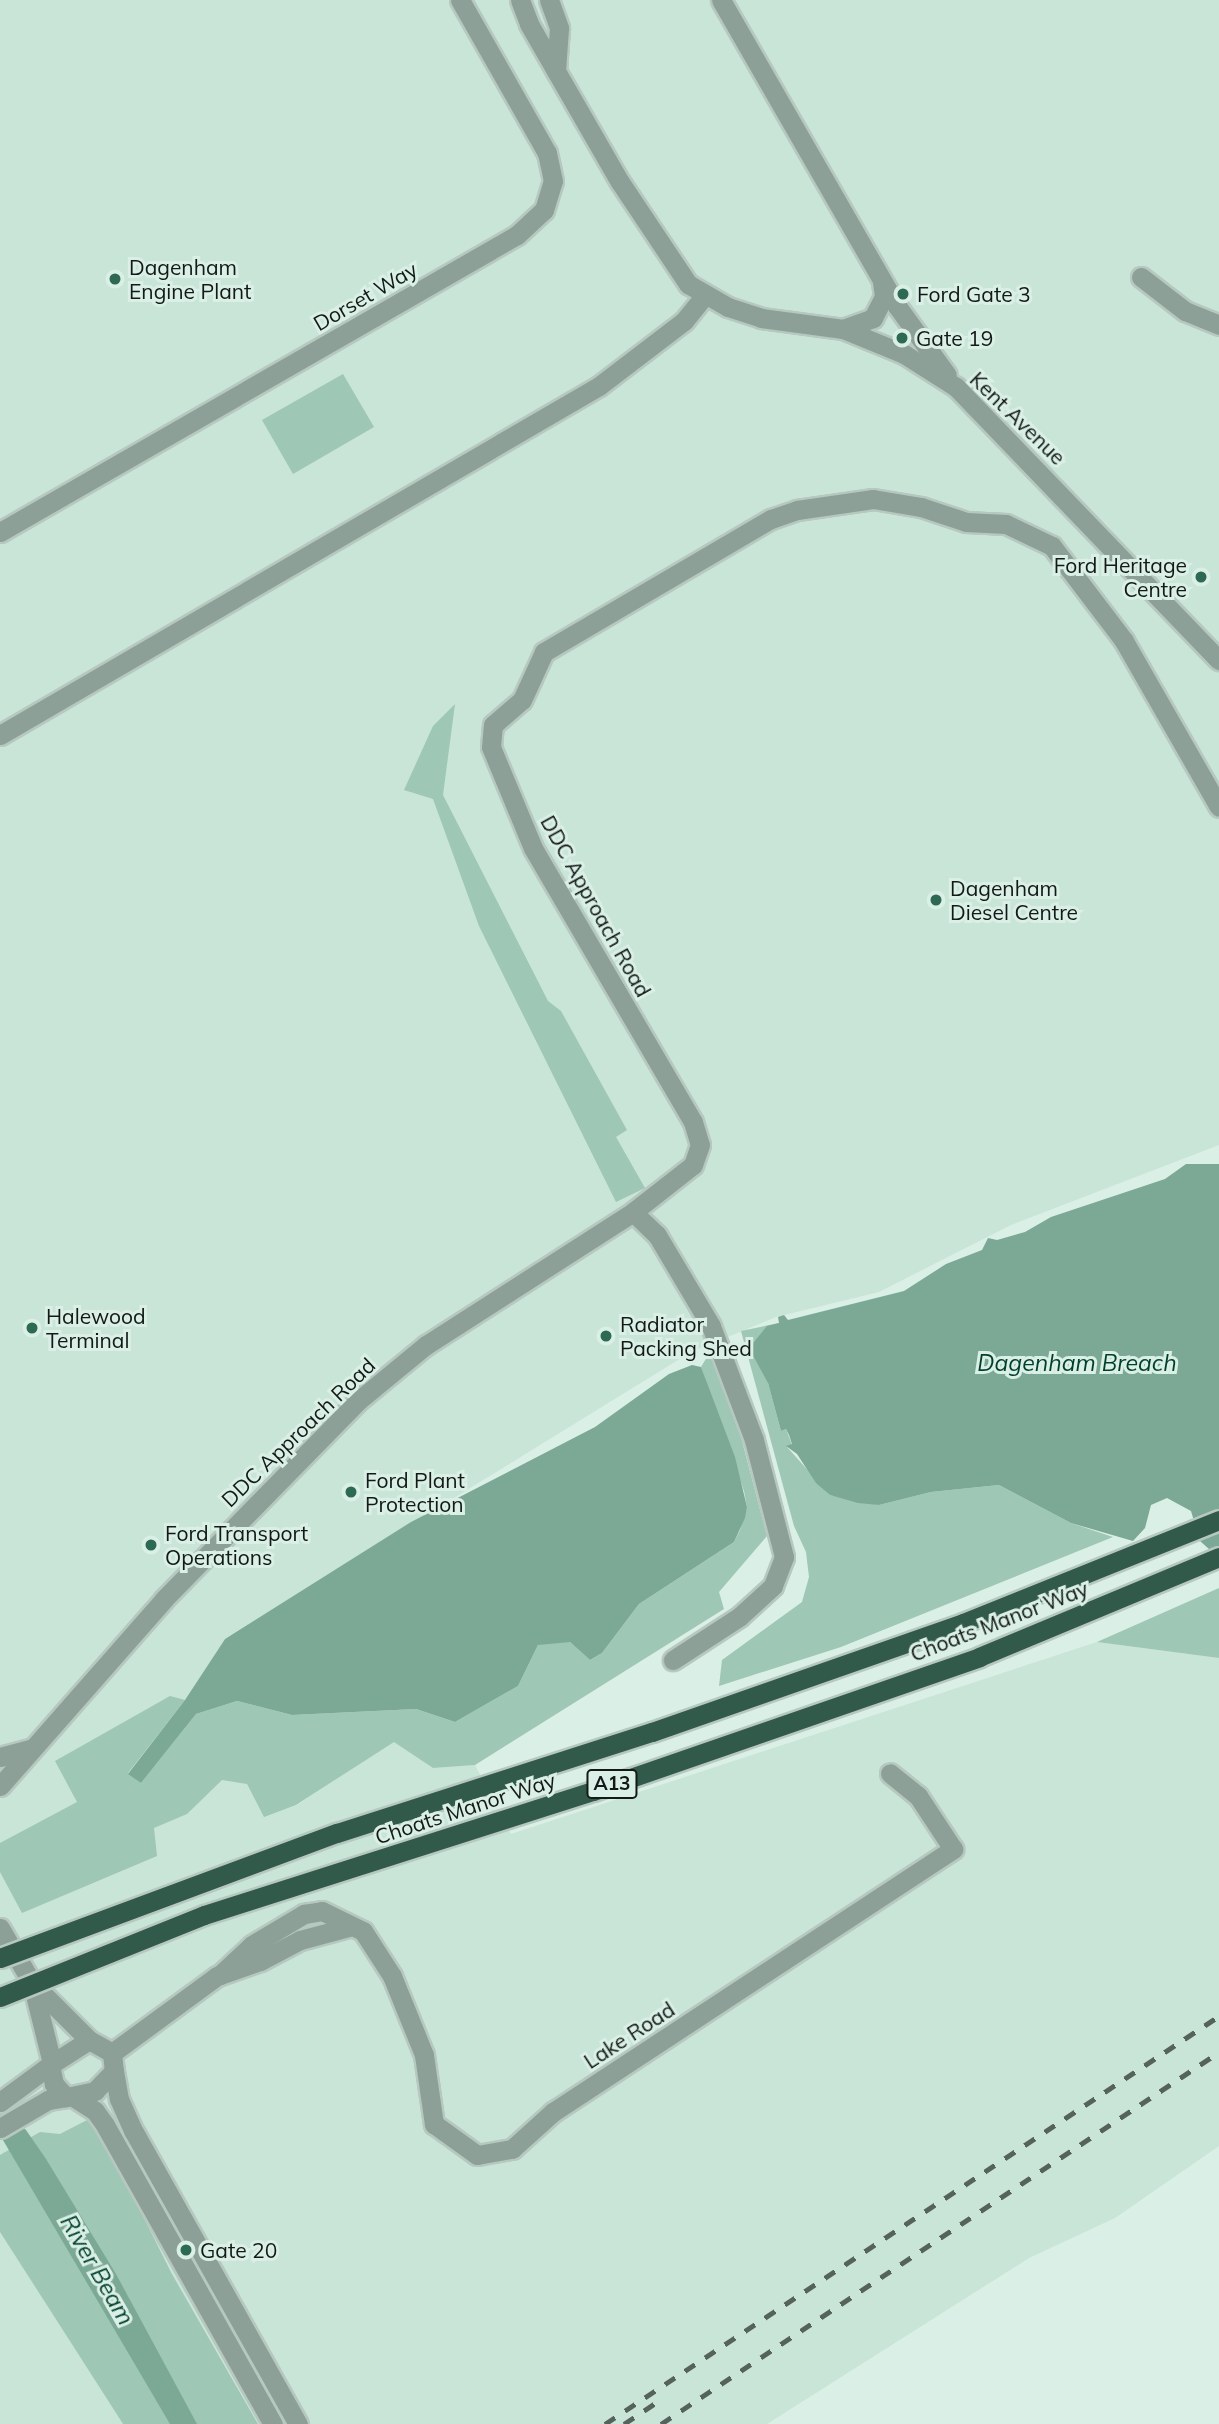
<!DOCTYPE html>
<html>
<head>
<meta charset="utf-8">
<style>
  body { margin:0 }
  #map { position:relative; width:1219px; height:2424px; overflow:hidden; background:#daefe5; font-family:Mulish,sans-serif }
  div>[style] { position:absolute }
  .built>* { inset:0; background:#c8e5d7 }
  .green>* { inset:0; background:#9ec7b5 }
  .water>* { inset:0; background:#7ca995 }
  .roads { filter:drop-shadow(2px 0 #b6c8c0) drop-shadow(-2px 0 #b6c8c0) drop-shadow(0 2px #b6c8c0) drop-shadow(0 -2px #b6c8c0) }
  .minor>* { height:19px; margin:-9.5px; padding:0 9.5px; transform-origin:9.5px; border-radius:9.5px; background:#8da097 }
  .rail>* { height:5px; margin-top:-2.5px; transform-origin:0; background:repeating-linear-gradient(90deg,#56625c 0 12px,transparent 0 24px) }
  .bridges { filter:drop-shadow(2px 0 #b6c8c0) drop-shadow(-2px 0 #b6c8c0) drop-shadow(0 2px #b6c8c0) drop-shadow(0 -2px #b6c8c0) }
  .trunk-bridge>* { height:19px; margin:-9.5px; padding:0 9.5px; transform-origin:9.5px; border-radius:9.5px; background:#325a4a }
  .dots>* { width:19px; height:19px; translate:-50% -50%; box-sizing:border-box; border:4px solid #daefe5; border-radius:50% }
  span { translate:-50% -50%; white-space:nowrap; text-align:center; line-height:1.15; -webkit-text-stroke:6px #daefe5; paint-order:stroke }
  .shield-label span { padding:2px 5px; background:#daefe5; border:2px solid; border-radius:5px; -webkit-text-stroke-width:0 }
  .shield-label { font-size:19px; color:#121916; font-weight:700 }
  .poi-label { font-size:21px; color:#121916 }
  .left { translate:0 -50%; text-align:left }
  .right { translate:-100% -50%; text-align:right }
  .street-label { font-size:21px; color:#121916 }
  .water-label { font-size:23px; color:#003f2c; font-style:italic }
</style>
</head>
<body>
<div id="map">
  <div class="built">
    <i style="clip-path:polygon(0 0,1219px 0,1219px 1145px,1011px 1225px,879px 1292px,776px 1317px,691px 1352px,225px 1639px,185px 1700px,247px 1784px,264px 1816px,297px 1805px,394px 1741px,433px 1768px,475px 1765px,511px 1834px,1097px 1642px,1219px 1658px,1219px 2146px,1115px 2218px,1029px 2258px,767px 2424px,258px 2424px,172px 2274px,109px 2148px,89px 2119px,60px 2135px,0 2155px)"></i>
    <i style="clip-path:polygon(0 2232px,123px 2424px,0 2424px)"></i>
  </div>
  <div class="green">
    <i style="clip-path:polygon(343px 374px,374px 427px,293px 474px,262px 420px)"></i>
    <i style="clip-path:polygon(455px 704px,443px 795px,548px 1001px,561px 1011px,627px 1130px,616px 1137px,645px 1188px,616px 1202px,479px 926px,433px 799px,404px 790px,433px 726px)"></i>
    <i style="clip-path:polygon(779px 1323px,768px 1383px,781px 1431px,786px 1429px,792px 1445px,787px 1447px,830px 1495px,879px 1505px,931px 1492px,999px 1485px,1071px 1523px,1113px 1537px,841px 1647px,719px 1686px,722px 1660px,802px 1602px,809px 1577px,806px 1552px,794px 1526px,741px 1331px)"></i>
    <i style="clip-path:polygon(716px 1342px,767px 1536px,719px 1592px,724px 1609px,475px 1765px,433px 1768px,394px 1742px,296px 1805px,264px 1817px,247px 1784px,222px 1780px,187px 1814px,154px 1828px,157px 1856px,22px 1913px,0 1872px,0 1843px,77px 1802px,55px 1761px,170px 1696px,185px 1700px,128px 1773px,141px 1783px,196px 1714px,237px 1701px,292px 1715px,416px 1709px,455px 1722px,518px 1686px,538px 1645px,548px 1641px,570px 1642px,590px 1660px,602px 1653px,639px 1604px,734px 1542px,740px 1530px,747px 1507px,744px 1491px,701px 1367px)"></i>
    <i style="clip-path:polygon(1219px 1588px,1219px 1658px,1097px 1642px)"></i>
    <i style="clip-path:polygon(89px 2119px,109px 2148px,172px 2274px,258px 2424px,123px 2424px,0 2232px,0 2155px,40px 2132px,60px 2134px)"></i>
  </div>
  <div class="water">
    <i style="clip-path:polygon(1186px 1164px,1219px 1164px,1219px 1558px,1200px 1541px,1191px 1511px,1167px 1498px,1151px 1505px,1145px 1528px,1133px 1541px,1071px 1523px,999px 1485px,931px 1492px,879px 1505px,858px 1503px,830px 1495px,816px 1483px,797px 1454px,786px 1446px,792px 1444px,789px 1435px,786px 1429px,781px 1431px,768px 1383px,749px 1348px,767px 1326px,779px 1323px,778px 1317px,784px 1315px,788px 1320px,904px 1291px,946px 1264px,982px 1250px,988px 1238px,997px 1240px,1025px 1232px,1051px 1217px,1165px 1179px)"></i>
    <i style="clip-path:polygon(692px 1365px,701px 1367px,735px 1457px,747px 1507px,745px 1518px,734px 1542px,639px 1604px,602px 1653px,590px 1660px,570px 1642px,538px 1645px,518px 1686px,455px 1722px,416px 1709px,292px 1715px,237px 1701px,196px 1714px,141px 1783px,128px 1774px,185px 1700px,225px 1639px,411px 1522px,595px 1427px,669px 1374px)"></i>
    <i style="clip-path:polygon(0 2108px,26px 2130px,46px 2159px,116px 2274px,197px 2424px,170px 2424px,0 2135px)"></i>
  </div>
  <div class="roads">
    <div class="minor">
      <i style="left:520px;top:0;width:26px;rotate:69deg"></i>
      <i style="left:529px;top:24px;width:182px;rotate:60.1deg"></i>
      <i style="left:620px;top:182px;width:123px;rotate:56.3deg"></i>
      <i style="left:688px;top:284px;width:46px;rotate:29.9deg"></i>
      <i style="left:728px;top:307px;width:35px;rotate:18deg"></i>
      <i style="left:761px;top:318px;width:83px;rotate:7.6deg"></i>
      <i style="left:843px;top:329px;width:66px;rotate:22.3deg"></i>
      <i style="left:904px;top:354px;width:62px;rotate:32.4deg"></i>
      <i style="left:956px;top:387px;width:379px;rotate:46.1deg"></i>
      <i style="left:549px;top:0;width:30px;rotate:70deg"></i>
      <i style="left:559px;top:28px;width:43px;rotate:94deg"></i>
      <i style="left:721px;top:0;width:353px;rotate:60.1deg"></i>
      <i style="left:897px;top:306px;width:85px;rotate:54.1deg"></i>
      <i style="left:1141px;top:277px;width:56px;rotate:37.7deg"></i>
      <i style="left:1185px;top:311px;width:37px;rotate:22deg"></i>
      <i style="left:843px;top:329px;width:32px;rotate:-20deg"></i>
      <i style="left:873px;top:318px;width:25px;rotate:-63deg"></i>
      <i style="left:884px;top:296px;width:14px;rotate:-98deg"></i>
      <i style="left:0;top:532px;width:596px;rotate:-29.88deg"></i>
      <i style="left:517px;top:235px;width:37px;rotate:-43deg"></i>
      <i style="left:544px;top:210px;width:30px;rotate:-73deg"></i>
      <i style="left:553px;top:181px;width:29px;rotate:-102deg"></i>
      <i style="left:547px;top:153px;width:176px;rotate:-119.6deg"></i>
      <i style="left:0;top:735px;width:693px;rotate:-30.23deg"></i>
      <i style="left:599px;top:386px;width:107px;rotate:-37.4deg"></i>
      <i style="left:684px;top:321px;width:32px;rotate:-51deg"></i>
      <i style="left:633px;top:1212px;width:33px;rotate:44deg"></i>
      <i style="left:657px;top:1235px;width:106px;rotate:59.3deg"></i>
      <i style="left:711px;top:1326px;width:122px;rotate:69.3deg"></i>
      <i style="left:754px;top:1440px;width:121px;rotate:75.6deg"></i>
      <i style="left:784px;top:1557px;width:31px;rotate:111deg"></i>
      <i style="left:773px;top:1586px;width:46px;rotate:137.6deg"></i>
      <i style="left:739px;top:1617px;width:79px;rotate:146.9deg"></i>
      <i style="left:0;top:1757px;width:31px;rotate:-15deg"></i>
      <i style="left:0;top:1786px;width:249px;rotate:-48.7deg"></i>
      <i style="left:164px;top:1599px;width:277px;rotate:-45.6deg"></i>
      <i style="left:358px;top:1401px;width:88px;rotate:-39.5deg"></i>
      <i style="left:426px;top:1345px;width:246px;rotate:-32.7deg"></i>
      <i style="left:633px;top:1212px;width:76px;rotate:-38.1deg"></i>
      <i style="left:693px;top:1165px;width:21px;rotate:-71deg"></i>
      <i style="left:700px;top:1145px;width:24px;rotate:-107deg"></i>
      <i style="left:693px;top:1122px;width:317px;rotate:-120.3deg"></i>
      <i style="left:533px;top:848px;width:109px;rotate:-112.6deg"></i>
      <i style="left:491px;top:747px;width:22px;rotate:-85deg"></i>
      <i style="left:493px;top:725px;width:38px;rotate:-41deg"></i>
      <i style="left:522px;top:700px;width:53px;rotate:-65.4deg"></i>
      <i style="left:544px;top:652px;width:263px;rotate:-30.4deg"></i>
      <i style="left:771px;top:519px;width:28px;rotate:-19deg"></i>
      <i style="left:797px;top:510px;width:77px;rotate:-8.2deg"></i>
      <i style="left:873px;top:499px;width:49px;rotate:9.5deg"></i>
      <i style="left:921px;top:507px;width:47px;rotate:18.4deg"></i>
      <i style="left:966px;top:522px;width:40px;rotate:2.9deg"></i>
      <i style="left:1006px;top:524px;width:51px;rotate:25.6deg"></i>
      <i style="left:1052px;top:546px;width:119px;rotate:52.8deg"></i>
      <i style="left:1124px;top:641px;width:191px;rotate:60.2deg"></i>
      <i style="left:0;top:1928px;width:64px;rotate:59.8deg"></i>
      <i style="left:32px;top:1983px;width:81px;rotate:45deg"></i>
      <i style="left:220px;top:1975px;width:44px;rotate:-43.2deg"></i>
      <i style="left:252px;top:1945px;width:61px;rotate:-30.8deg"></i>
      <i style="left:304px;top:1914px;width:18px;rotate:-9deg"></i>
      <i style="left:322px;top:1911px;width:46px;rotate:26deg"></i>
      <i style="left:363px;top:1931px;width:54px;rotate:57.2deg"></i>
      <i style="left:392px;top:1976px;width:85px;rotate:67.9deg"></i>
      <i style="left:424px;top:2055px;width:70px;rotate:81.8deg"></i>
      <i style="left:434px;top:2124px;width:53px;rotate:35.8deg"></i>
      <i style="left:477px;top:2155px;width:36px;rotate:-10deg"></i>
      <i style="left:512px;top:2149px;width:55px;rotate:-42.1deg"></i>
      <i style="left:553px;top:2112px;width:479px;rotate:-33.3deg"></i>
      <i style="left:953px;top:1849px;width:64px;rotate:-123.4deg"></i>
      <i style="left:918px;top:1796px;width:36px;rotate:-141deg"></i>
      <i style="left:32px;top:1983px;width:82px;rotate:76deg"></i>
      <i style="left:89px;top:2040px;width:26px;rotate:29deg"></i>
      <i style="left:112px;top:2053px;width:18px;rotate:84deg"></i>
      <i style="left:114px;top:2071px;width:28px;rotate:134deg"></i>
      <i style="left:95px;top:2091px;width:30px;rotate:168deg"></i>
      <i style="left:66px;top:2097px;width:18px;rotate:-133deg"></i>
      <i style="left:54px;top:2084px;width:19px;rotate:-102deg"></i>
      <i style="left:50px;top:2065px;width:46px;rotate:-32.7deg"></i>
      <i style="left:112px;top:2053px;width:130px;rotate:-36.3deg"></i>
      <i style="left:217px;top:1976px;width:46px;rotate:-19.2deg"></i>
      <i style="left:260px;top:1961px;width:45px;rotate:-27.7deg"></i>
      <i style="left:300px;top:1940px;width:51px;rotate:-14.9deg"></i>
      <i style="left:114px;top:2071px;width:28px;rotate:80deg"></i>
      <i style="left:119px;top:2099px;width:36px;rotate:66deg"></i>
      <i style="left:134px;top:2132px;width:335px;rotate:60.7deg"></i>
      <i style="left:75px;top:2098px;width:24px;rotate:33deg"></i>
      <i style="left:95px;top:2111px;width:17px;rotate:54deg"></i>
      <i style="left:105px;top:2125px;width:343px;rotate:60.7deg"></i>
      <i style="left:0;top:2102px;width:62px;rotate:-36.5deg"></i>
      <i style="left:0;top:2128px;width:56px;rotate:-30.3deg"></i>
      <i style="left:48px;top:2100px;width:18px;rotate:-9deg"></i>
    </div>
  </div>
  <div class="rail">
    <i style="left:605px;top:2424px;width:737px;rotate:-33.6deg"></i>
    <i style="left:624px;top:2424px;width:43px;rotate:-33.7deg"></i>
    <i style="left:661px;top:2424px;width:671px;rotate:-33.69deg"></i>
  </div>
  <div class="bridges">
    <div class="trunk-bridge">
      <i style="left:0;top:1958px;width:359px;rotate:-20.4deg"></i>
      <i style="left:337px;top:1833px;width:331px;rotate:-17.8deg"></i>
      <i style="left:652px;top:1732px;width:330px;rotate:-19.3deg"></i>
      <i style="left:963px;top:1623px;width:276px;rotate:-21.9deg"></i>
      <i style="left:0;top:1997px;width:220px;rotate:-21.9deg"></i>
      <i style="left:204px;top:1915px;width:408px;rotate:-17.7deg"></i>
      <i style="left:593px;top:1791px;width:409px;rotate:-19.1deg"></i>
      <i style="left:979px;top:1657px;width:260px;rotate:-22.6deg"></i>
    </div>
  </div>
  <div class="dots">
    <i style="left:115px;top:279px;background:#2e6953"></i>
    <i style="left:903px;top:294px;background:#2e6953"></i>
    <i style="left:902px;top:338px;background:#2e6953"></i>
    <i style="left:1201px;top:577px;background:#2e6953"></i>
    <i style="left:936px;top:900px;background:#2e6953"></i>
    <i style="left:32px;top:1328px;background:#2e6953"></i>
    <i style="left:606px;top:1336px;background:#2e6953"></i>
    <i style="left:351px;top:1492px;background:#2e6953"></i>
    <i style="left:151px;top:1545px;background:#2e6953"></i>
    <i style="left:186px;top:2250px;background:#2e6953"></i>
  </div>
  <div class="shield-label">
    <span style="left:612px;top:1784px">A13</span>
  </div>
  <div class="poi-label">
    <span class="left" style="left:129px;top:279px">Dagenham<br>Engine Plant</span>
    <span class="left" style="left:917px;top:294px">Ford Gate 3</span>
    <span class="left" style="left:916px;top:338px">Gate 19</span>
    <span class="right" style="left:1187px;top:577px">Ford Heritage<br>Centre</span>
    <span class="left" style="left:950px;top:900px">Dagenham<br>Diesel Centre</span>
    <span class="left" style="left:46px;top:1328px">Halewood<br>Terminal</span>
    <span class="left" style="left:620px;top:1336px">Radiator<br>Packing Shed</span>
    <span class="left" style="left:365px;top:1492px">Ford Plant<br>Protection</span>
    <span class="left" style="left:165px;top:1545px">Ford Transport<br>Operations</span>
    <span class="left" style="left:200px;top:2250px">Gate 20</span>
  </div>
  <div class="street-label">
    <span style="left:365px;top:296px;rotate:-30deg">Dorset Way</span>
    <span style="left:1018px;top:418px;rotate:44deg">Kent Avenue</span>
    <span style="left:596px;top:906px;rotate:61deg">DDC Approach Road</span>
    <span style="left:298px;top:1432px;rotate:-44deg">DDC Approach Road</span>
    <span style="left:999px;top:1621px;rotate:-21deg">Choats Manor Way</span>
    <span style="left:465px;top:1808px;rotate:-18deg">Choats Manor Way</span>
    <span style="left:629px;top:2035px;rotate:-33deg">Lake Road</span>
  </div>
  <div class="water-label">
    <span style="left:1077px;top:1363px">Dagenham Breach</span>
    <span style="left:97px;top:2270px;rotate:60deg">River Beam</span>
  </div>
</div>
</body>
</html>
